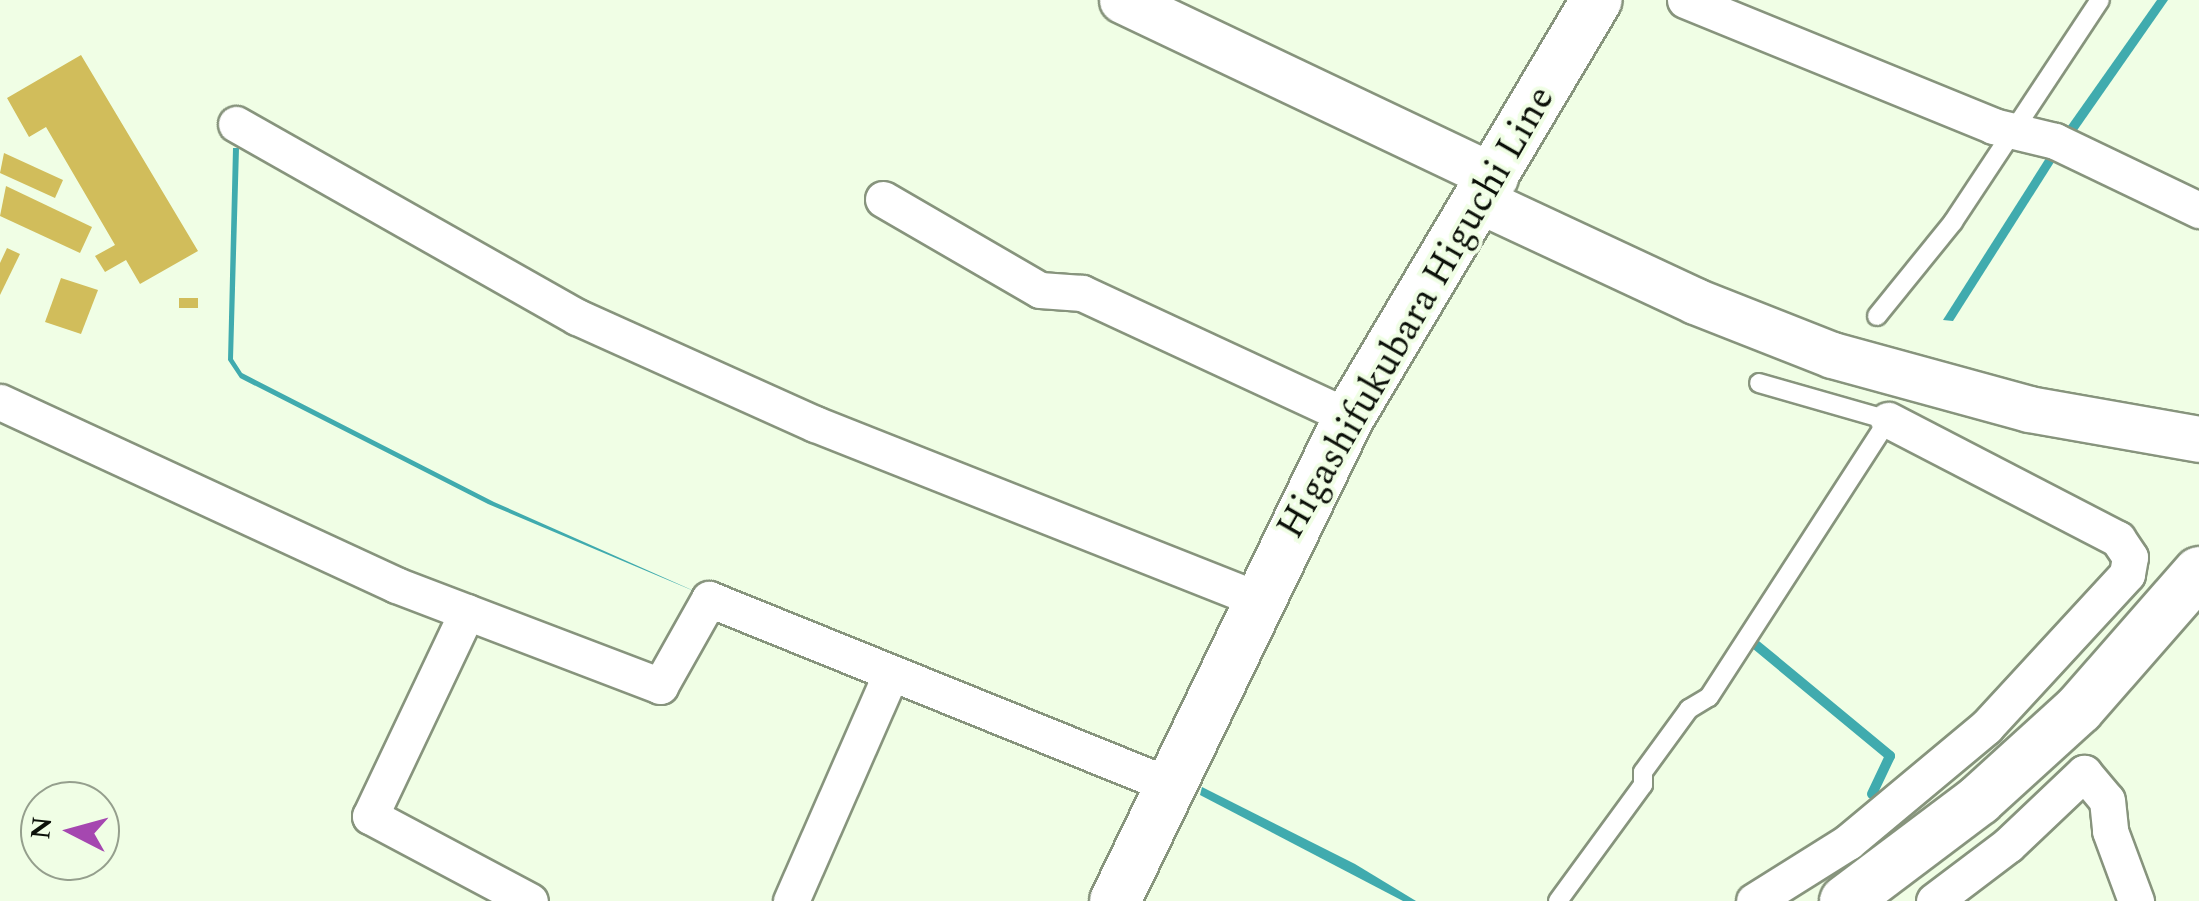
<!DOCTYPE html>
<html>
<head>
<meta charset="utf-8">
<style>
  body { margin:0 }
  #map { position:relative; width:2199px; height:901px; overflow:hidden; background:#f0fee5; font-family:Spectral,serif }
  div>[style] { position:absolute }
  .water>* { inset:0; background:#40abae }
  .stream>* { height:10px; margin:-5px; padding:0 5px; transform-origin:5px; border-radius:5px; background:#40abae }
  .building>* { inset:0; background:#d1bd5b }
  .roads { filter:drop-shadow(2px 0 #87947d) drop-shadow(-2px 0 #87947d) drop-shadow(0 2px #87947d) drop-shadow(0 -2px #87947d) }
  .service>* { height:18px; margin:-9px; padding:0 9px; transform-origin:9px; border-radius:9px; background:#fff }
  .minor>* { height:35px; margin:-17.5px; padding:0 17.5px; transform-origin:17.5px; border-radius:17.5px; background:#fff }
  .tertiary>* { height:45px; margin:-22.5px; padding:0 22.5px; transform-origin:22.5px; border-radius:22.5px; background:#fff }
  .secondary>* { height:50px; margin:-25px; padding:0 25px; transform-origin:25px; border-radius:25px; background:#fff }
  span { translate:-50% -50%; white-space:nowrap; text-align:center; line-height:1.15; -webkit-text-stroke:8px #f0fee5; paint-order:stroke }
  .street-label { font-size:38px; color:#0c1109 }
  .north { position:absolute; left:20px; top:781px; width:100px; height:100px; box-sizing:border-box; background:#f0fee5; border:2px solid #959f8d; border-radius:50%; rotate:276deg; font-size:28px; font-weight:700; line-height:40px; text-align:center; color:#0c1109 }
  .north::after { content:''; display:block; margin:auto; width:35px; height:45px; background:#a547b0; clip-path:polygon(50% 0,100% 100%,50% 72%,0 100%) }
</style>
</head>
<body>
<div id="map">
  <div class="water">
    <i style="clip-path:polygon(2157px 0,2168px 0,2071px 139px,2061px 136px)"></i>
    <i style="clip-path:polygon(2053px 147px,2061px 151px,1953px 321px,1943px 320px)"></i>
    <i style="clip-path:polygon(233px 148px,239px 148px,233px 359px,242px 373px,494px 502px,701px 594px,488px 504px,240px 378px,228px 360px)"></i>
    <i style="clip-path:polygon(1202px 787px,1355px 864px,1416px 901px,1403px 901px,1200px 795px)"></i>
  </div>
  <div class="stream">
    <i style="left:1756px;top:645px;width:174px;rotate:39.6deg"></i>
    <i style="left:1890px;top:756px;width:42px;rotate:115.3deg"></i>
  </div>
  <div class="building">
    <i style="clip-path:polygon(81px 55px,198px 251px,140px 284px,126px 260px,105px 272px,95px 256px,115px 245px,46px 127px,29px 137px,7px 98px)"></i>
    <i style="clip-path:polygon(4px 153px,63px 180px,55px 198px,0 173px)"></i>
    <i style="clip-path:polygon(6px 186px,92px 227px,80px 253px,0 216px)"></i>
    <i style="clip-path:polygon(7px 248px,20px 254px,0 295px,0 263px)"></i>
    <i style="clip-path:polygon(61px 278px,98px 290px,81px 334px,45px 322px)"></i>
    <i style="clip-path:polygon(179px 298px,198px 298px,198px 308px,179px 308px)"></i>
  </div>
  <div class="roads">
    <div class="service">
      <i style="left:1877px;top:316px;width:121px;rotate:-51deg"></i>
      <i style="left:1953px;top:222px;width:266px;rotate:-56.5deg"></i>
      <i style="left:1558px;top:901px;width:144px;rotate:-53.8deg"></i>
      <i style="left:1643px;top:785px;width:13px;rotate:-90deg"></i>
      <i style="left:1643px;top:772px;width:78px;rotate:-53.9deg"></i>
      <i style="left:1689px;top:709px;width:23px;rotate:-31deg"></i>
      <i style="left:1709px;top:697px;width:330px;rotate:-57.1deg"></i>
      <i style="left:1888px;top:420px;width:134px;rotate:-164deg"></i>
    </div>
    <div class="minor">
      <i style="left:1685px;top:0;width:333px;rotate:22.2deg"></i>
      <i style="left:1993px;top:126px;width:64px;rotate:13.6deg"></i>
      <i style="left:2055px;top:141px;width:160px;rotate:25.6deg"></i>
      <i style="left:236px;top:124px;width:392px;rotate:29.5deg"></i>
      <i style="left:577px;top:317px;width:261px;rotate:24.2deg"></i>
      <i style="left:815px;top:424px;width:475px;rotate:21.6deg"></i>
      <i style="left:883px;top:199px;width:181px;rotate:30.1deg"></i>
      <i style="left:1040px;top:290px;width:42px;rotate:4.1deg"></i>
      <i style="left:1082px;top:293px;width:294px;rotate:24.9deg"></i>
      <i style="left:0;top:402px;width:436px;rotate:24.8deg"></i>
      <i style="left:396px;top:585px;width:283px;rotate:20.9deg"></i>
      <i style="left:660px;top:686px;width:100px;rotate:-60.6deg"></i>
      <i style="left:709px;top:599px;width:494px;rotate:22deg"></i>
      <i style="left:467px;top:612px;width:226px;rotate:115.4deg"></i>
      <i style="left:370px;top:816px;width:181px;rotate:28deg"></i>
      <i style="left:791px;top:901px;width:249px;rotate:-66.3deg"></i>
      <i style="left:1754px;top:901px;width:111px;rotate:-32.1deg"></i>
      <i style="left:1848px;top:842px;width:180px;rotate:-39.8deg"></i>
      <i style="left:1986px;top:727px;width:208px;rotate:-47.3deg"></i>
      <i style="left:2127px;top:574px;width:17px;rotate:-80deg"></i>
      <i style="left:2130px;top:557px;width:22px;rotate:-124deg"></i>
      <i style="left:2118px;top:539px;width:259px;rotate:-152.6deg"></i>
      <i style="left:1934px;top:901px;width:93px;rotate:-37.1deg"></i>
      <i style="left:2008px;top:845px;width:105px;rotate:-43.5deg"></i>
      <i style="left:2084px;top:773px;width:35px;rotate:50deg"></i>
      <i style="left:2107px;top:800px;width:31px;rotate:84deg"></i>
      <i style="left:2110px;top:831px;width:75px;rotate:69.6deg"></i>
    </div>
    <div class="tertiary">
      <i style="left:1122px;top:0;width:413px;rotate:25.4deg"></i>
      <i style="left:1481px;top:201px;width:236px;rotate:25deg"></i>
      <i style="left:1695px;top:301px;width:147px;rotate:21.5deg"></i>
      <i style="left:1832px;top:355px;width:204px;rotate:15.3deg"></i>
      <i style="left:2029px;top:409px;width:173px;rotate:10deg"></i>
    </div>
    <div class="secondary">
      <i style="left:1115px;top:901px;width:538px;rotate:-64.2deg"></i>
      <i style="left:1349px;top:417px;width:485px;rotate:-59.3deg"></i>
      <i style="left:1845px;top:901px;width:168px;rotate:-37deg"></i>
      <i style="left:1979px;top:800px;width:135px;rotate:-42.3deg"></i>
      <i style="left:2079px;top:709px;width:182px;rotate:-48.8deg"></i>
    </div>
  </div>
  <div class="street-label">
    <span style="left:1417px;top:313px;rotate:-60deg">Higashifukubara Higuchi Line</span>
  </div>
  <div class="north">N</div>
</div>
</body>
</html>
